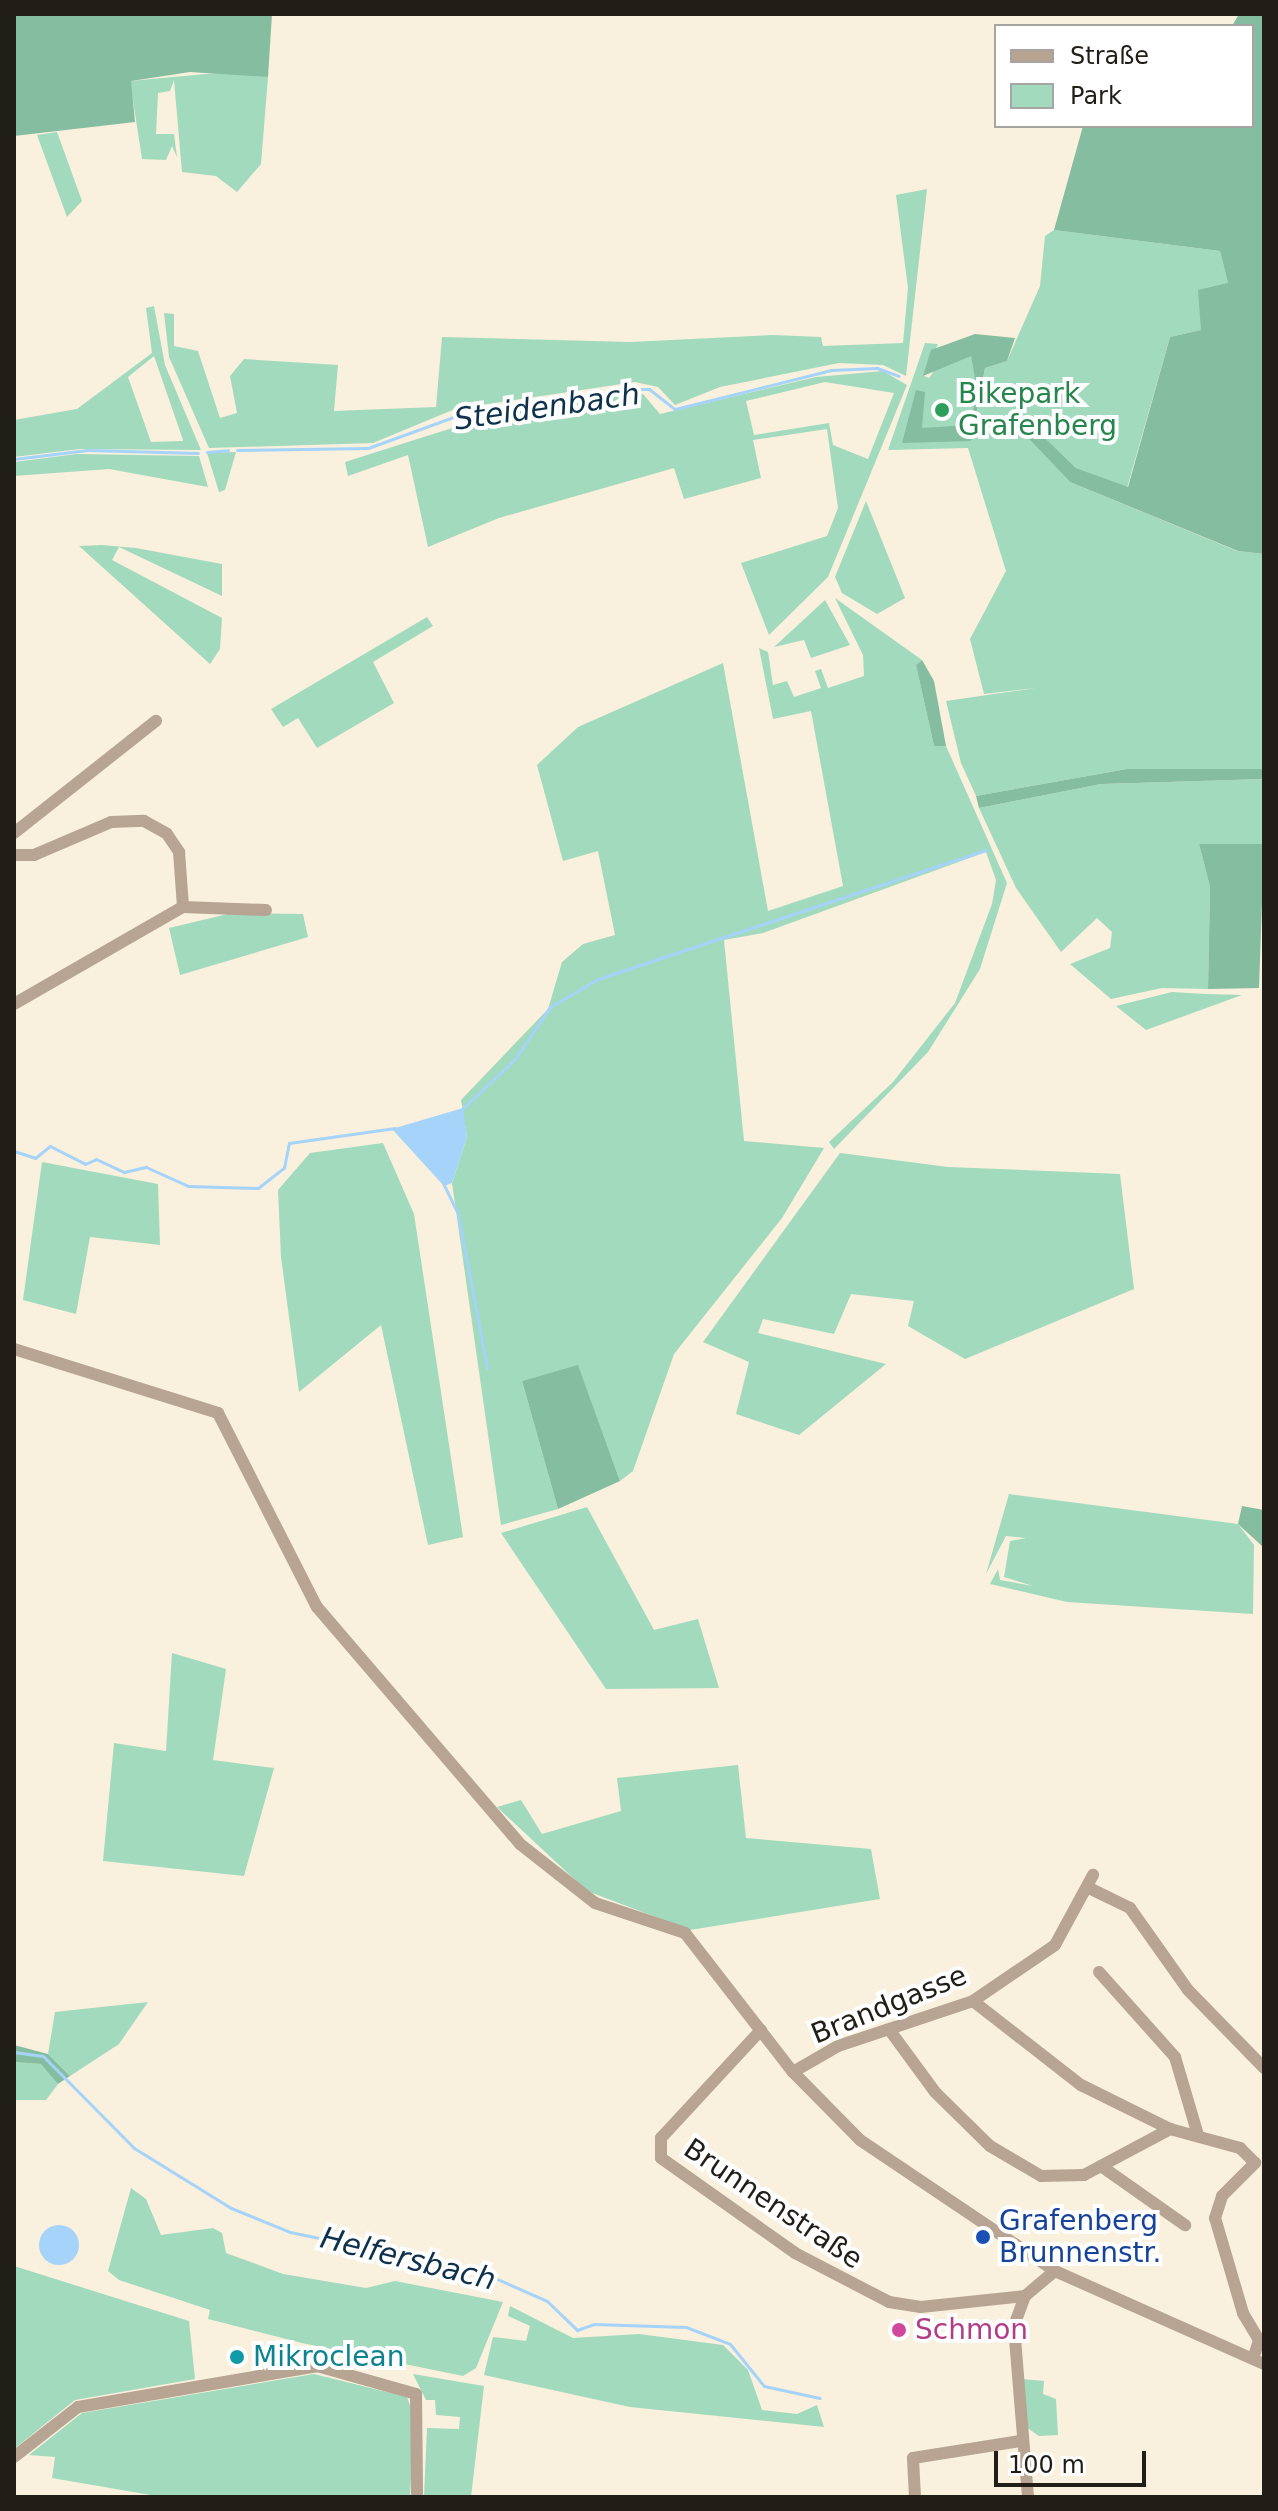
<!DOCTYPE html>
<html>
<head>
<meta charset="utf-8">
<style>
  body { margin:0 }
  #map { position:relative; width:1278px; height:2511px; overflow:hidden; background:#f9f0dd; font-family:"DejaVu Sans",sans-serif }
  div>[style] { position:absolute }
  .green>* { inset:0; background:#a2dabd }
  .forest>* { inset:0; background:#84bda0 }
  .water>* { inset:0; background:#a5d3fa }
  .round { border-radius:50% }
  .stream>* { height:3px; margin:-1.5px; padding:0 1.5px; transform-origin:1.5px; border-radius:1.5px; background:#a5d3fa }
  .minor>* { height:12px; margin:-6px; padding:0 6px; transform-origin:6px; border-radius:6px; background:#b7a493 }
  .dots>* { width:22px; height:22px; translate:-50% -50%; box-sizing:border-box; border:4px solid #fff; border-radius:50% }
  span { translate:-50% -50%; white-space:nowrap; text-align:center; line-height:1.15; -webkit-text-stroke:8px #fff; paint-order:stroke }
  .leisure-label { font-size:28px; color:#27864d }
  .left { translate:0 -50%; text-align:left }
  .street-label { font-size:28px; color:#211e17 }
  .transit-label { font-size:28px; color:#164399 }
  .hotel-label { font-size:28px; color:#b23c85 }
  .culture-label { font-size:28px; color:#0d838f }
  .water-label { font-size:30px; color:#0f324c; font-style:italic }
  .frame { position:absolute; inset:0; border:16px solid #211e17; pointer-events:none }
  .legend { position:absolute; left:994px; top:24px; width:260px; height:104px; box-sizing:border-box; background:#fff; border:2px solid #a6a5a2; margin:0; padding:10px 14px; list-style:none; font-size:24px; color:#211e17 }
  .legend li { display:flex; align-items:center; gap:16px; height:40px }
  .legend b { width:40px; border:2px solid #a6a5a2 }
  .scale { position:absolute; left:994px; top:2451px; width:152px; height:36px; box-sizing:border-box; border:4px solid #211e17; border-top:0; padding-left:10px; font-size:24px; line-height:28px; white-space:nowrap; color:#211e17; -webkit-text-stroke:6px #fff; paint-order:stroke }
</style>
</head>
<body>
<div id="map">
  <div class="green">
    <i style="clip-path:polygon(238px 71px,268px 77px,261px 164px,237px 192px,216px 176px,182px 172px,174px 80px,170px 91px,158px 93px,156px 134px,174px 134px,177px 157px,172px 146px,166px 160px,142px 159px,130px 81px)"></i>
    <i style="clip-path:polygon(57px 132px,82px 201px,67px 217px,37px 135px)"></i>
    <i style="clip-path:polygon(927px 189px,906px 376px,883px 365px,839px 363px,720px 387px,675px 405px,658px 387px,635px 382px,455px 409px,373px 443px,209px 448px,169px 357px,164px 313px,174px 314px,174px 346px,198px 351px,220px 418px,237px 413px,230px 376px,244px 359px,338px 365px,334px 411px,436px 407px,442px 337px,630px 342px,772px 335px,821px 337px,823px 346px,903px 343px,908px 288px,896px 195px)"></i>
    <i style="clip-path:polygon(1054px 230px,1220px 251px,1228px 283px,1201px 330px,1170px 337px,1127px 488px,1076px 468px,1041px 434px,1015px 424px,1070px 482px,1237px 551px,1264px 554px,1264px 769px,1127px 769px,976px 796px,961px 763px,946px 701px,1036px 688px,984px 694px,970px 639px,1006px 571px,968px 448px,888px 450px,925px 343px,938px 344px,924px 376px,929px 378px,936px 368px,971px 355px,977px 391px,971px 440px,985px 368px,1007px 361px,1040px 286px,1045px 236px)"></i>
    <i style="clip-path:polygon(evenodd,154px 306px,165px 365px,201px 450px,80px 449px,14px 457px,14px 420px,77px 409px,152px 353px,146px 308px,154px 306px,154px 356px,183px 440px,183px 441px,151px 442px,128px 377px,154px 356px)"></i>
    <i style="clip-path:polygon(evenodd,883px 371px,907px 385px,828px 577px,769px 635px,741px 563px,827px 536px,838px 508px,827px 429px,753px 440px,761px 478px,684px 499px,674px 468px,499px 518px,428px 547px,408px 455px,348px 476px,345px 462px,490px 416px,631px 393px,643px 394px,660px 414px,816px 377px,883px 371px,825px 382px,894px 393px,868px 459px,833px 445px,829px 423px,754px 435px,746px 401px,825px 382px)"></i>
    <i style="clip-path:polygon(236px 452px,225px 490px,219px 492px,207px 453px)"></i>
    <i style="clip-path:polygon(77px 454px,199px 456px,208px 487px,109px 469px,14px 476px,14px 462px)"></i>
    <i style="clip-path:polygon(866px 501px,905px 598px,877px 614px,842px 593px,835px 577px)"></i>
    <i style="clip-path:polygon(102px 545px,136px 548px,222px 564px,222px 596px,119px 547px,112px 560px,222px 618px,220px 649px,210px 664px,79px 546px)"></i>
    <i style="clip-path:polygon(835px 598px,922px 660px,916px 665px,934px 746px,946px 746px,1007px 883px,980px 969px,928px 1052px,834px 1149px,829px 1142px,893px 1082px,955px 1003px,992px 904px,996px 880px,986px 852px,763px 933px,724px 940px,744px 1141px,824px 1148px,782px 1218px,674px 1354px,633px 1471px,620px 1481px,578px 1366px,522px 1381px,558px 1509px,501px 1525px,452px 1183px,467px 1137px,461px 1100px,548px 1009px,562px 962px,583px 944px,615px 935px,598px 851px,563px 861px,537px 765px,578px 727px,723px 663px,768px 911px,843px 886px,811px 711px,773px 719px,759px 648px,768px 652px,773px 685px,787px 681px,794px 697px,821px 688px,815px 671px,821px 669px,828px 688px,864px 676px,863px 655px)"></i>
    <i style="clip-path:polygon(825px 600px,850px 645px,811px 658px,804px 640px,774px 647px)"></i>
    <i style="clip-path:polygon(427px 617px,433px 626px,373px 662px,394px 703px,317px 748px,298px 718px,283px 727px,271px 709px)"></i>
    <i style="clip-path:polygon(1264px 779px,1264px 844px,1199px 844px,1210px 887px,1208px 989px,1162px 988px,1111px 999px,1070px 964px,1110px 948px,1112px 932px,1097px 918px,1061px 952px,1016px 888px,979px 808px,1101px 784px)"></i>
    <i style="clip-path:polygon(232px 913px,303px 914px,308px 937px,180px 975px,169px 928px)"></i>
    <i style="clip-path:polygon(1172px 992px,1205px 994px,1242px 995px,1146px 1030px,1116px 1006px)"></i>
    <i style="clip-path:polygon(383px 1143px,414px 1214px,463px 1537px,428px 1545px,381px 1325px,299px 1392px,281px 1257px,278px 1190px,310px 1153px)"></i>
    <i style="clip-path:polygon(840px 1153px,948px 1167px,1120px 1174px,1134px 1289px,965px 1359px,908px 1326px,914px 1301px,851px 1294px,834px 1334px,763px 1319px,758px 1333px,886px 1364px,799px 1435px,736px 1414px,749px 1362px,703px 1342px)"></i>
    <i style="clip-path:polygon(42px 1162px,158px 1184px,160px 1245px,90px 1237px,76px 1314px,23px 1300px)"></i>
    <i style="clip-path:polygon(1009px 1494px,1238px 1524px,1254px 1545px,1253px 1614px,1067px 1602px,990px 1584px,998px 1569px,1000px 1580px,1033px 1586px,1004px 1577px,1010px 1541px,1026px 1538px,1006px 1536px,986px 1574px)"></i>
    <i style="clip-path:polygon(587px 1507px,654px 1630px,698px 1619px,719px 1688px,606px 1689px,501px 1533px)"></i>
    <i style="clip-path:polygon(172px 1653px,226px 1669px,213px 1760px,274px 1768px,244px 1876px,103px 1861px,114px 1743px,166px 1751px)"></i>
    <i style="clip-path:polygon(738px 1765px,746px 1838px,871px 1849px,880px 1899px,690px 1930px,587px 1891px,497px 1807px,521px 1800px,542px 1834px,621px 1811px,617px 1778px)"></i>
    <i style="clip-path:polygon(148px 2002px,119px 2044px,70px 2076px,48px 2054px,55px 2012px)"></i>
    <i style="clip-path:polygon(14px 2062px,42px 2064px,58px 2084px,46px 2100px,14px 2100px)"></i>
    <i style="clip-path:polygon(131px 2188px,146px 2199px,161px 2235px,213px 2228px,222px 2233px,226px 2253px,283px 2274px,366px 2288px,395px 2281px,503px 2302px,476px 2368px,463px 2376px,302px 2343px,208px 2319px,210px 2310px,119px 2280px,108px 2271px)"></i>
    <i style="clip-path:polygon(14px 2266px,189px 2321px,195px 2379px,75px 2400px,14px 2449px)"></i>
    <i style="clip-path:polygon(510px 2306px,573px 2338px,639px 2334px,723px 2345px,748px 2370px,762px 2410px,797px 2414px,817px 2405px,824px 2427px,630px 2407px,484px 2375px,493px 2337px,526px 2341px,530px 2326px,508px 2316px)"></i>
    <i style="clip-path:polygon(314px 2374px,407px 2397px,414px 2417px,410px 2497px,162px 2497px,52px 2478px,55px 2457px,29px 2455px,82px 2413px)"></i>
    <i style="clip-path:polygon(413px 2374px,484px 2386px,471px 2497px,424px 2497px,427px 2428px,459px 2429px,460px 2417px,436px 2415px,435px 2400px,426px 2400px)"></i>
    <i style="clip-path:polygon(1021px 2379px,1044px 2381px,1043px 2394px,1056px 2399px,1058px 2435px,1039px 2436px,1026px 2427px)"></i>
  </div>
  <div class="forest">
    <i style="clip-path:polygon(14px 14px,272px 14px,268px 77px,190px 72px,131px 81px,135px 122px,14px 136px)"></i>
    <i style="clip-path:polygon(1239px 14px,1264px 14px,1264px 554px,1238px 551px,1070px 482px,1013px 422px,1041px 434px,1076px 468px,1128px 487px,1170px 337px,1201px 330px,1198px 290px,1228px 283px,1220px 251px,1054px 230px,1083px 126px,1252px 126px,1252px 26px,1232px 26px)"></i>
    <i style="clip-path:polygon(975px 334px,1015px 338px,1007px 361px,985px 368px,971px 441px,902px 443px,916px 390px,925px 392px,922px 428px,970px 425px,977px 391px,971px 356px,923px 376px,931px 350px)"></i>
    <i style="clip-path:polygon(922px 660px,934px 681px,946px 746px,934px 746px,916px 665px)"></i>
    <i style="clip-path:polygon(1127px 769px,1264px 769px,1264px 779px,1101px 784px,979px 808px,976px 796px)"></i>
    <i style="clip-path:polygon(1199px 844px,1264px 844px,1259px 988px,1208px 989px,1210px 887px)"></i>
    <i style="clip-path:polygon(578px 1365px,620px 1481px,558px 1509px,522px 1381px)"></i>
    <i style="clip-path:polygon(1242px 1506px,1264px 1510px,1262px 1546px,1238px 1524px)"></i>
    <i style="clip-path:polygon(14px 2045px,48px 2054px,70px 2076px,58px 2084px,41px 2064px,14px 2062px)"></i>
  </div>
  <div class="water">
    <i style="clip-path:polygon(463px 1108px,467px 1137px,452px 1183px,444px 1186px,392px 1129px)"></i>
    <i class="round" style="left:39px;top:2225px;width:40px;height:40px"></i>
  </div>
  <div class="stream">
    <i style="left:237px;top:450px;width:131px;rotate:-0.9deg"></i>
    <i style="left:368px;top:448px;width:100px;rotate:-19.9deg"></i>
    <i style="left:462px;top:414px;width:174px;rotate:-8.3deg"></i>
    <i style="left:634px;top:389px;width:15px"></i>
    <i style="left:649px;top:389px;width:33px;rotate:38deg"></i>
    <i style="left:675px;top:409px;width:161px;rotate:-14deg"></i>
    <i style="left:831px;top:370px;width:46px;rotate:-2.5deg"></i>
    <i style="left:877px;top:368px;width:23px;rotate:20deg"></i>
    <i style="left:207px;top:452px;width:21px;rotate:-5deg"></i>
    <i style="left:14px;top:459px;width:74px;rotate:-7deg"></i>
    <i style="left:87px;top:450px;width:111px;rotate:1.5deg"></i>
    <i style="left:460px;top:1111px;width:76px;rotate:-43.4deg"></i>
    <i style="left:515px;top:1059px;width:63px;rotate:-56.1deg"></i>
    <i style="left:550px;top:1007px;width:56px;rotate:-30.3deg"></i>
    <i style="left:598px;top:979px;width:409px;rotate:-18.4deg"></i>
    <i style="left:14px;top:1151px;width:22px;rotate:18deg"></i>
    <i style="left:35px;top:1158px;width:19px;rotate:-39deg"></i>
    <i style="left:50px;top:1146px;width:39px;rotate:27deg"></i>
    <i style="left:85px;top:1164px;width:12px;rotate:-24deg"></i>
    <i style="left:96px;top:1159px;width:31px;rotate:25deg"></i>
    <i style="left:124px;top:1172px;width:23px;rotate:-13deg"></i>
    <i style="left:146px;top:1167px;width:46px;rotate:24.3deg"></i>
    <i style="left:188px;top:1186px;width:70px;rotate:1.6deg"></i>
    <i style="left:258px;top:1188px;width:33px;rotate:-38deg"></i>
    <i style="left:284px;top:1168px;width:25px;rotate:-79deg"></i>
    <i style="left:289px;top:1143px;width:107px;rotate:-8.1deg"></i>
    <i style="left:443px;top:1183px;width:34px;rotate:64deg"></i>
    <i style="left:458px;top:1214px;width:157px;rotate:79.3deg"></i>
    <i style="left:14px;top:2052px;width:29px;rotate:8deg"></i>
    <i style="left:43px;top:2056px;width:129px;rotate:45.3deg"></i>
    <i style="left:134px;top:2148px;width:114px;rotate:31.7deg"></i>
    <i style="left:231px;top:2208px;width:64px;rotate:22.1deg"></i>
    <i style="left:290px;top:2232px;width:193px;rotate:11.7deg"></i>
    <i style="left:479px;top:2271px;width:74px;rotate:23.8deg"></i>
    <i style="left:547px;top:2301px;width:42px;rotate:44deg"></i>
    <i style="left:577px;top:2330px;width:18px;rotate:-19deg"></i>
    <i style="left:594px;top:2324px;width:92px;rotate:1.9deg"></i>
    <i style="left:686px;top:2327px;width:47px;rotate:21.1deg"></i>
    <i style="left:730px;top:2344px;width:54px;rotate:51deg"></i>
    <i style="left:764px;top:2386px;width:57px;rotate:12.1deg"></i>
  </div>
  <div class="minor">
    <i style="left:14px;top:833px;width:181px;rotate:-38.3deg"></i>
    <i style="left:14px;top:855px;width:20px"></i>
    <i style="left:34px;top:855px;width:84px;rotate:-23.2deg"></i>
    <i style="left:111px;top:822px;width:33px;rotate:-2deg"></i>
    <i style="left:144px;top:821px;width:26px;rotate:29deg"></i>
    <i style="left:167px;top:834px;width:22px;rotate:56deg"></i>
    <i style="left:179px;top:852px;width:55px;rotate:85.8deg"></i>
    <i style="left:183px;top:907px;width:83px;rotate:2.1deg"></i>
    <i style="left:14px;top:1004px;width:195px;rotate:-29.9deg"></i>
    <i style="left:14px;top:1349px;width:214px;rotate:17.4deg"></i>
    <i style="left:218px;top:1413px;width:218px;rotate:63deg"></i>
    <i style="left:317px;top:1607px;width:312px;rotate:49.4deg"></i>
    <i style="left:520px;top:1844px;width:95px;rotate:38.2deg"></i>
    <i style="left:595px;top:1903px;width:95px;rotate:18.4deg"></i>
    <i style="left:685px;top:1933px;width:176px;rotate:52.2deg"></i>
    <i style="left:793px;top:2072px;width:95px;rotate:45.4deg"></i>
    <i style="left:860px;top:2140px;width:235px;rotate:33.9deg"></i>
    <i style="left:1055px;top:2271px;width:229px;rotate:24deg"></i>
    <i style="left:1089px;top:1888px;width:46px;rotate:26deg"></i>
    <i style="left:1130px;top:1908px;width:100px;rotate:54.7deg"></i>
    <i style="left:1188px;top:1990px;width:109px;rotate:45.7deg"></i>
    <i style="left:1099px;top:1972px;width:114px;rotate:48.2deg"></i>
    <i style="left:1175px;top:2057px;width:81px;rotate:73.6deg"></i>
    <i style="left:973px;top:2001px;width:137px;rotate:37.9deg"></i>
    <i style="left:1081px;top:2085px;width:99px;rotate:26.3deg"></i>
    <i style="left:1170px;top:2129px;width:73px;rotate:15.2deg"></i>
    <i style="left:1240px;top:2148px;width:21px;rotate:45deg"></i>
    <i style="left:761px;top:2030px;width:147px;rotate:132.8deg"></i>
    <i style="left:661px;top:2138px;width:20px;rotate:90deg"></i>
    <i style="left:661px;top:2158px;width:164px;rotate:35.3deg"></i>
    <i style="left:795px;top:2253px;width:106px;rotate:27.5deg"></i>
    <i style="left:889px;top:2302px;width:32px;rotate:9deg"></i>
    <i style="left:921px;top:2307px;width:105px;rotate:-6deg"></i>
    <i style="left:891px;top:2032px;width:74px;rotate:53.7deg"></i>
    <i style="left:935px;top:2092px;width:77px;rotate:44.5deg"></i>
    <i style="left:990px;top:2146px;width:59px;rotate:30.5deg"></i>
    <i style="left:1041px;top:2176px;width:43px;rotate:-1.3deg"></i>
    <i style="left:1084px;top:2175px;width:98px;rotate:-28.1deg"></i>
    <i style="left:793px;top:2072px;width:52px;rotate:-30deg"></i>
    <i style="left:838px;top:2046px;width:142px;rotate:-18.4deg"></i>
    <i style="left:973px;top:2001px;width:99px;rotate:-34.3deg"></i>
    <i style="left:1055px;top:1945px;width:80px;rotate:-61.5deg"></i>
    <i style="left:1101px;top:2166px;width:103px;rotate:35.1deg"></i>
    <i style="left:1253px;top:2359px;width:20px;rotate:-72deg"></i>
    <i style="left:1259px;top:2340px;width:31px;rotate:-121deg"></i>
    <i style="left:1243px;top:2313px;width:99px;rotate:-106.4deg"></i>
    <i style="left:1215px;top:2218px;width:23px;rotate:-72deg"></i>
    <i style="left:1222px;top:2196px;width:47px;rotate:-45deg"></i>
    <i style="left:14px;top:2457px;width:81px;rotate:-38deg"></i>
    <i style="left:78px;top:2407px;width:242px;rotate:-9.7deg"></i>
    <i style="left:317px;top:2366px;width:103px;rotate:15.8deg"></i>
    <i style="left:416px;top:2394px;width:103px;rotate:89.4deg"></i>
    <i style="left:915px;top:2497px;width:39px;rotate:-93deg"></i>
    <i style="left:913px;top:2458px;width:108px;rotate:-9deg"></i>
    <i style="left:1028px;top:2497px;width:172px;rotate:-94.7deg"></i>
    <i style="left:1014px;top:2326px;width:32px;rotate:-70deg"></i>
    <i style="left:1025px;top:2296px;width:39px;rotate:-40deg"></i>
  </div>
  <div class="dots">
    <i style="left:942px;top:410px;background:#2e9e5b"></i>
    <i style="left:983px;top:2237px;background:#1a4fb4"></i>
    <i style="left:899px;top:2330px;background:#d1479c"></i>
    <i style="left:237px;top:2357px;background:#0f9aa8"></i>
  </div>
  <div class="leisure-label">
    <span class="left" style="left:958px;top:410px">Bikepark<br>Grafenberg</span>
  </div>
  <div class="street-label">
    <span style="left:889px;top:2005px;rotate:-22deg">Brandgasse</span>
    <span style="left:773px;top:2204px;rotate:34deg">Brunnenstraße</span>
  </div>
  <div class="transit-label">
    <span class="left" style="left:999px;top:2237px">Grafenberg<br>Brunnenstr.</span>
  </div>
  <div class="hotel-label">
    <span class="left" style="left:915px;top:2330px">Schmon</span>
  </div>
  <div class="culture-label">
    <span class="left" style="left:253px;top:2357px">Mikroclean</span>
  </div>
  <div class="water-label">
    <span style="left:547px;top:407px;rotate:-8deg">Steidenbach</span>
    <span style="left:408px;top:2259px;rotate:14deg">Helfersbach</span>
  </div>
  <div class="frame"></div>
  <ul class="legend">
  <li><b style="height:10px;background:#b7a493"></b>Straße</li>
  <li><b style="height:22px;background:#a2dabd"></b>Park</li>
  </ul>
  <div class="scale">100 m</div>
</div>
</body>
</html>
